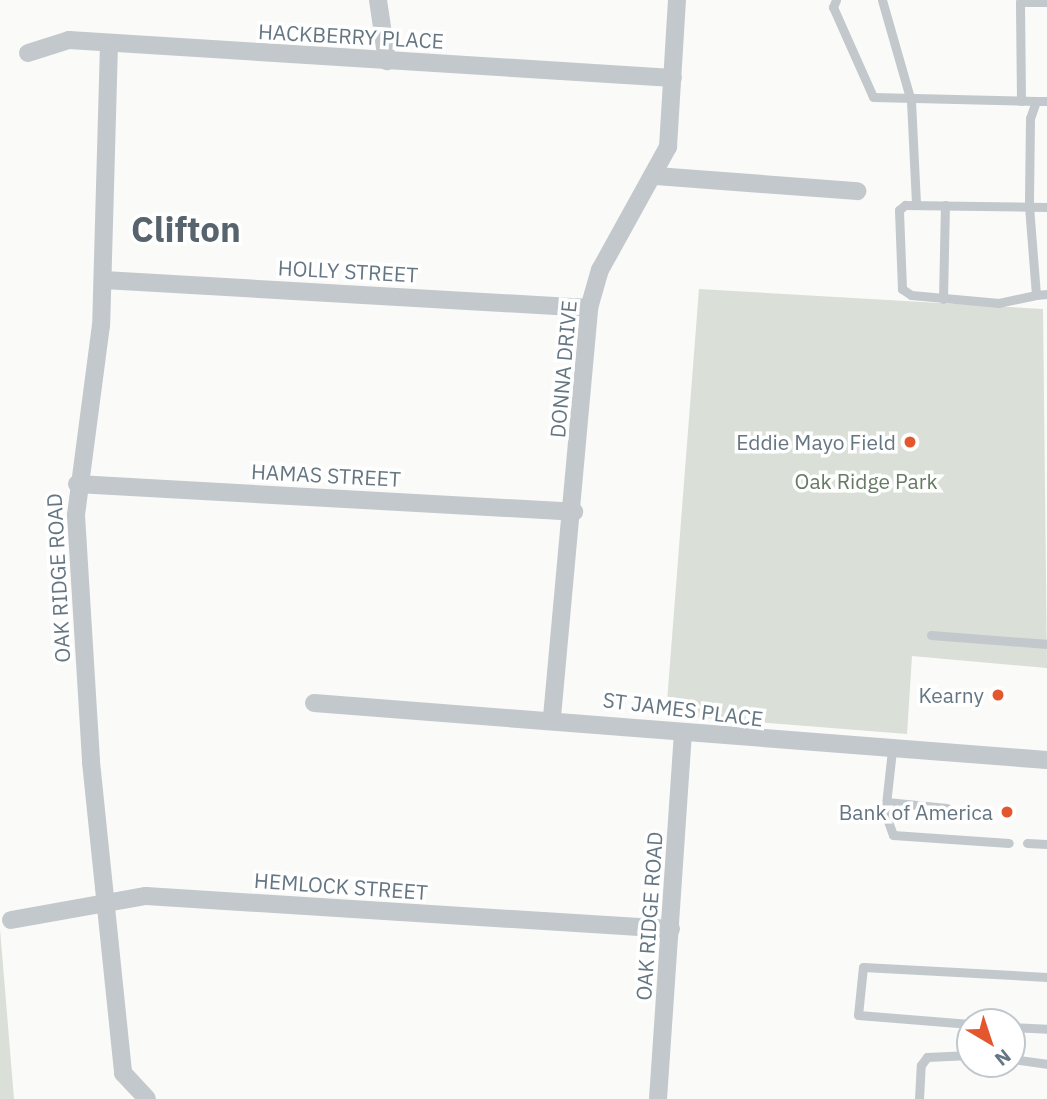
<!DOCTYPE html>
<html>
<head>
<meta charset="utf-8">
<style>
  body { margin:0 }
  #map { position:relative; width:1047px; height:1099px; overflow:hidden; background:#fafaf8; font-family:"IBM Plex Sans",sans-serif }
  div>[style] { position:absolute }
  .green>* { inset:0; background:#dadfd7 }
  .service>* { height:9px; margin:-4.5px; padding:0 4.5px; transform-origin:4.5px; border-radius:4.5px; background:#c3c8cc }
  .minor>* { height:18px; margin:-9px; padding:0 9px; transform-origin:9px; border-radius:9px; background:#c3c8cc }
  .dots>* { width:19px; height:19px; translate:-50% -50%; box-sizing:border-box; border:4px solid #fff; border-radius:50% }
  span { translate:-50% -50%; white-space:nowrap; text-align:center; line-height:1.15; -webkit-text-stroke:7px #fff; paint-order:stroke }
  .street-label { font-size:21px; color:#657683 }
  .poi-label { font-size:21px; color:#657683 }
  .right { translate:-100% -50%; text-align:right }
  .park-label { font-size:21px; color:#687a64 }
  .town-label { font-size:35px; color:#57646e; font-weight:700 }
  .north { position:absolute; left:956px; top:1008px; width:70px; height:70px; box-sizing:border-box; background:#fff; border:2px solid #c1c8cd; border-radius:50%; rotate:141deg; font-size:19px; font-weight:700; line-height:28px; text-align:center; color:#657683 }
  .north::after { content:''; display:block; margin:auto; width:24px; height:32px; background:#e4572e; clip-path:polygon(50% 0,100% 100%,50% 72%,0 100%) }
</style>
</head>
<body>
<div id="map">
  <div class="green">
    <i style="clip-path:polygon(699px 289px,1043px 309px,1047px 668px,912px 656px,907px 734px,666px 715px)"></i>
    <i style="clip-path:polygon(0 929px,14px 1099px,0 1099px)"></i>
  </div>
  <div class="service">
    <i style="left:836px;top:0;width:8px;rotate:113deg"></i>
    <i style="left:833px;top:7px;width:98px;rotate:66deg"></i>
    <i style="left:873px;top:97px;width:163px;rotate:1.4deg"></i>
    <i style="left:882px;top:0;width:105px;rotate:74deg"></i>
    <i style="left:911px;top:101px;width:104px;rotate:87.2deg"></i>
    <i style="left:1021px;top:101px;width:99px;rotate:-90.6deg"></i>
    <i style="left:1020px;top:2px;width:27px"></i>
    <i style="left:1047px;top:101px;width:11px;rotate:180deg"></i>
    <i style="left:1036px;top:101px;width:18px;rotate:109deg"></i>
    <i style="left:1030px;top:118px;width:88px;rotate:90.7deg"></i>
    <i style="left:1029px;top:206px;width:89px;rotate:85.5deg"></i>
    <i style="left:1036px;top:295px;width:11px;rotate:-5deg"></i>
    <i style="left:1036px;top:295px;width:38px;rotate:168deg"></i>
    <i style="left:999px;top:303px;width:88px;rotate:-174.8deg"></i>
    <i style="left:911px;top:295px;width:11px;rotate:-146deg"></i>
    <i style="left:902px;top:289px;width:79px;rotate:-92.2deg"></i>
    <i style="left:899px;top:210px;width:8px;rotate:-40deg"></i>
    <i style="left:905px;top:205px;width:142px;rotate:0.8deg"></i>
    <i style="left:943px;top:299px;width:94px;rotate:-88.8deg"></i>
    <i style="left:931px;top:635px;width:116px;rotate:4.4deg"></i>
    <i style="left:892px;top:750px;width:63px;rotate:96.3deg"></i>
    <i style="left:885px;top:813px;width:23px;rotate:70deg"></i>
    <i style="left:893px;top:835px;width:116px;rotate:3.9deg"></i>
    <i style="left:887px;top:802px;width:60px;rotate:5.7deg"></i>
    <i style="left:1027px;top:843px;width:20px;rotate:3deg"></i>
    <i style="left:970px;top:1024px;width:112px;rotate:-175.4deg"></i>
    <i style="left:858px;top:1015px;width:48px;rotate:-84.1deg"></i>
    <i style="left:863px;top:967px;width:184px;rotate:3.1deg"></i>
    <i style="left:1012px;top:1027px;width:35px;rotate:3deg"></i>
    <i style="left:1012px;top:1059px;width:35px;rotate:8deg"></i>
    <i style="left:919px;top:1099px;width:34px;rotate:-87deg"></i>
    <i style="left:921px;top:1065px;width:10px;rotate:-53deg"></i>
    <i style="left:927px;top:1057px;width:43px;rotate:-2.7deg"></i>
  </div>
  <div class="minor">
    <i style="left:378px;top:0;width:62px;rotate:81.6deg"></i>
    <i style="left:109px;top:44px;width:281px;rotate:91.6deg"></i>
    <i style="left:101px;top:325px;width:192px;rotate:97.5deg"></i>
    <i style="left:76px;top:515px;width:247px;rotate:86.5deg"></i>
    <i style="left:91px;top:762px;width:313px;rotate:84.1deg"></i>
    <i style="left:123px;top:1073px;width:35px;rotate:47deg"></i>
    <i style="left:28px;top:53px;width:43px;rotate:-17.6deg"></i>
    <i style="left:69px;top:40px;width:605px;rotate:3.6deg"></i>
    <i style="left:656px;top:176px;width:202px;rotate:4.3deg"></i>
    <i style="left:104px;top:280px;width:486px;rotate:3.3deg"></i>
    <i style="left:77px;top:484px;width:498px;rotate:3.2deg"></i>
    <i style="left:314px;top:703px;width:735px;rotate:4.45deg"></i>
    <i style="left:552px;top:717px;width:411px;rotate:-84.8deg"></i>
    <i style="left:589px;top:308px;width:40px;rotate:-74deg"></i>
    <i style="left:600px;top:270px;width:141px;rotate:-61.1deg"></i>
    <i style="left:668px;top:147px;width:147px;rotate:-86.5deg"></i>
    <i style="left:11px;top:920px;width:137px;rotate:-10.1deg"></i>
    <i style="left:146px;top:896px;width:526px;rotate:3.6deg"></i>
    <i style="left:658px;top:1099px;width:365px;rotate:-86.1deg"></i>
  </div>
  <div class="dots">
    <i style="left:910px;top:442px;background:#e4572e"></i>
    <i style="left:998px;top:695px;background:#e4572e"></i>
    <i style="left:1007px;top:812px;background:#e4572e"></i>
  </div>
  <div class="street-label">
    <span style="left:351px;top:36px;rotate:3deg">HACKBERRY PLACE</span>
    <span style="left:348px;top:271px;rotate:3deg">HOLLY STREET</span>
    <span style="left:563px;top:369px;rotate:-85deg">DONNA DRIVE</span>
    <span style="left:326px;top:475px;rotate:3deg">HAMAS STREET</span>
    <span style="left:58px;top:578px;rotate:-93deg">OAK RIDGE ROAD</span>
    <span style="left:683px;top:709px;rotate:7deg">ST JAMES PLACE</span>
    <span style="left:341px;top:886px;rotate:4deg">HEMLOCK STREET</span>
    <span style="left:649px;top:916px;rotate:-86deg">OAK RIDGE ROAD</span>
  </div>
  <div class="poi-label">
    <span class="right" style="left:896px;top:442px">Eddie Mayo Field</span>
    <span class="right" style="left:984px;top:695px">Kearny</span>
    <span class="right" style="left:993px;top:812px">Bank of America</span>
  </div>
  <div class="park-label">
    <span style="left:866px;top:481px">Oak Ridge Park</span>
  </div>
  <div class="town-label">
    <span style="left:186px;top:229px">Clifton</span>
  </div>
  <div class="north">N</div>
</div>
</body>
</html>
